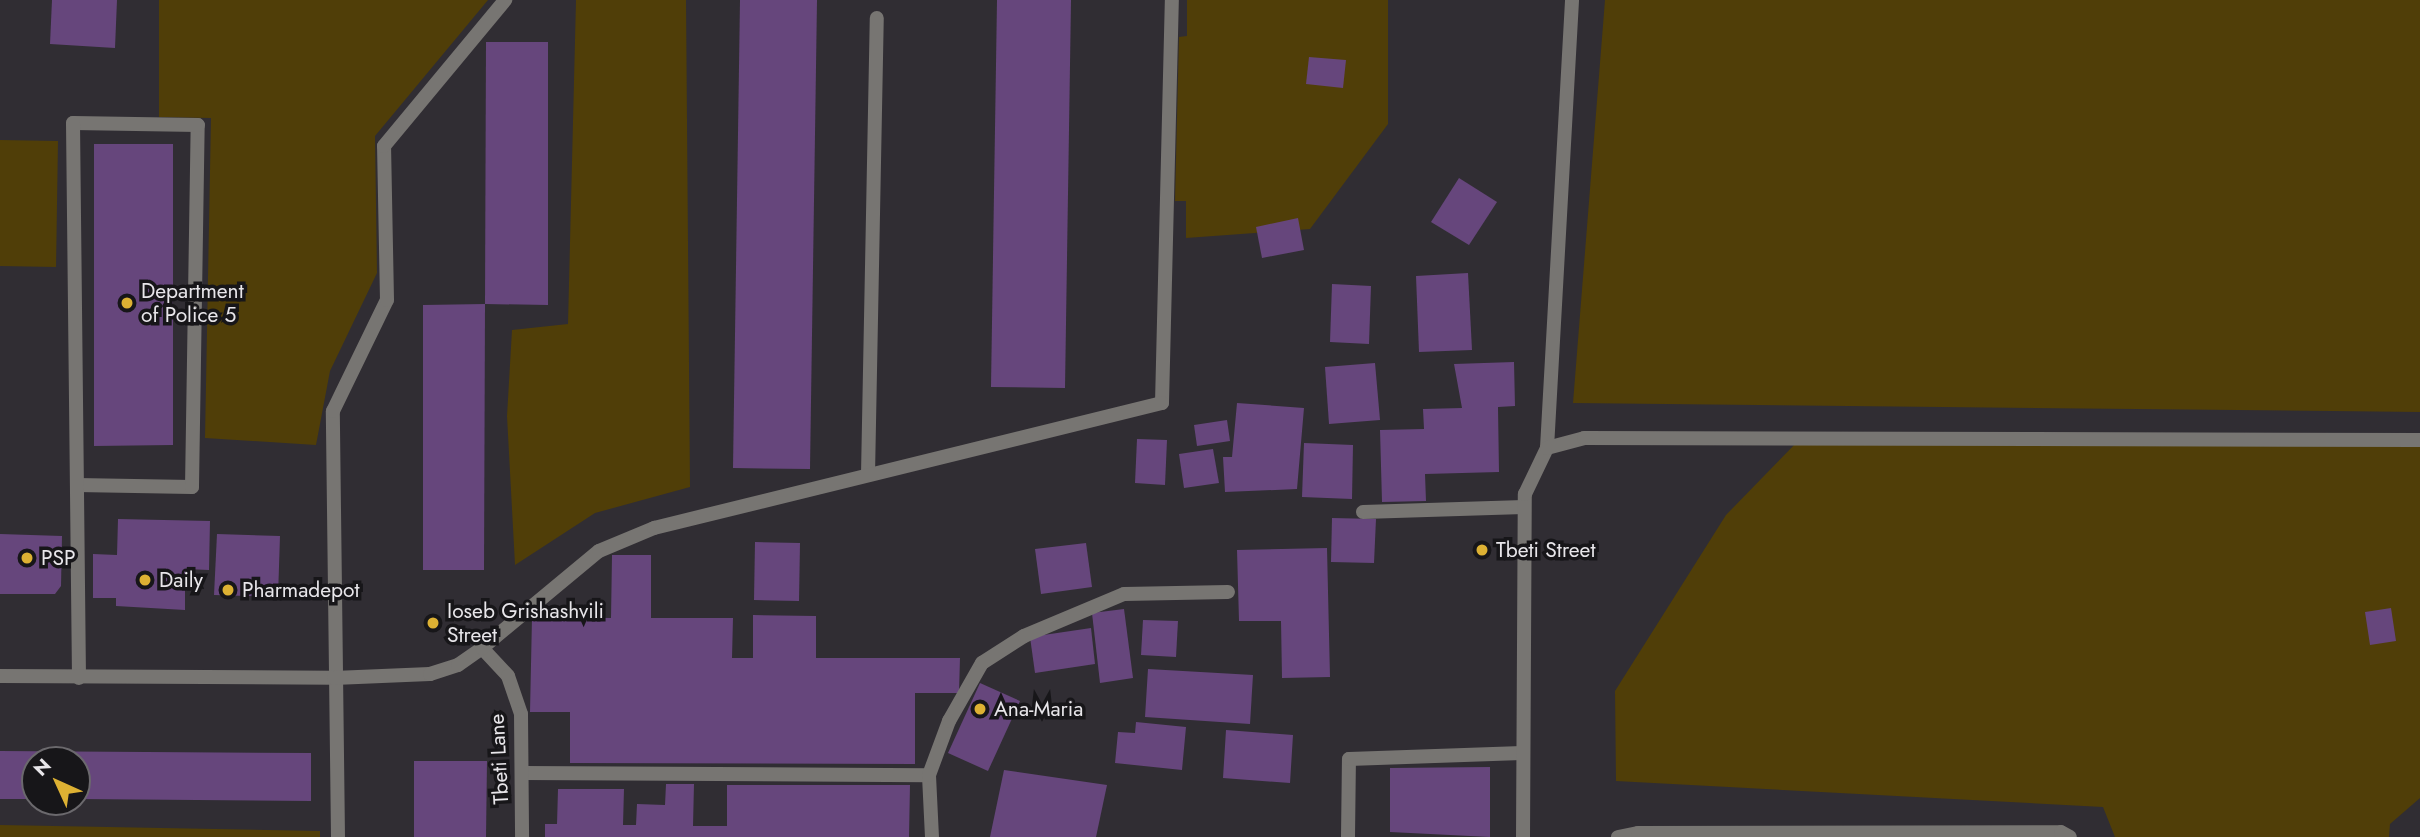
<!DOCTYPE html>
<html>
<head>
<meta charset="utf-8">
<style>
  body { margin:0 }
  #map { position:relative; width:2420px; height:837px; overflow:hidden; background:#302d33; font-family:Jost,sans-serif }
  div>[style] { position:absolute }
  .green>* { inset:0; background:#503e08 }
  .building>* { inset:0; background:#66467c }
  .service>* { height:14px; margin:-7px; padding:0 7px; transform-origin:7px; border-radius:7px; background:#777572 }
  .minor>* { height:14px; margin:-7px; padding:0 7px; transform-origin:7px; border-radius:7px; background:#777572 }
  .tertiary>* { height:14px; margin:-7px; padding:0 7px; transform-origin:7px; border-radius:7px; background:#777572 }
  .dots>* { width:19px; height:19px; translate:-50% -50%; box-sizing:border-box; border:4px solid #171619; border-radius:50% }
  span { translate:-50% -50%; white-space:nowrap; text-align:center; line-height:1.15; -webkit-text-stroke:7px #171619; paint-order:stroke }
  .poi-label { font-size:21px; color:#e8e6ea }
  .left { translate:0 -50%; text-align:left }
  .street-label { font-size:21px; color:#e8e6ea }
  .north { position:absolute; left:21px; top:746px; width:70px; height:70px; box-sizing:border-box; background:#171619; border:2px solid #6b696d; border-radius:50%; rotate:315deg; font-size:19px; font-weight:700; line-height:28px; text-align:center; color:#e8e6ea }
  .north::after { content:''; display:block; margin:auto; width:24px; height:32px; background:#ddb133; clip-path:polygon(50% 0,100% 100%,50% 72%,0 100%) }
</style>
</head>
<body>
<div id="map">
  <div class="green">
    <i style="clip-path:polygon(159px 0,488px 0,375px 136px,377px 273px,330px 371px,316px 445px,205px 438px,211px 118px,159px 117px)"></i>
    <i style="clip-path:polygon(576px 0,686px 0,690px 487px,595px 513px,515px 565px,507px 416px,512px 330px,568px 324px)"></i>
    <i style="clip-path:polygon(1187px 0,1388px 0,1388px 124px,1310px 229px,1186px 238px,1186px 201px,1175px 201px,1179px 37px,1187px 36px)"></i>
    <i style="clip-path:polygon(1605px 0,2420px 0,2420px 412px,1573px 403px)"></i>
    <i style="clip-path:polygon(0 140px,58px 141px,56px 267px,0 266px)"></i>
    <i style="clip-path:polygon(1800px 439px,2420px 440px,2420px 798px,2390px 824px,2389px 837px,2115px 837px,2103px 807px,1616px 781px,1615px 691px,1726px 515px)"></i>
    <i style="clip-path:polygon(0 825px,320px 831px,320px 837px,0 837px)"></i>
  </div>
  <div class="building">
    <i style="clip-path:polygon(52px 0,117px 0,115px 48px,50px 44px)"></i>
    <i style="clip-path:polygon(740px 0,817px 0,810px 469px,733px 468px)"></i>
    <i style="clip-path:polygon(997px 0,1071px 0,1065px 388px,991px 387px)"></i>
    <i style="clip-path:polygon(486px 42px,548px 42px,548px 305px,485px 304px)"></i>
    <i style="clip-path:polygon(1309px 57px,1346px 60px,1343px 88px,1306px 84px)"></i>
    <i style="clip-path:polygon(94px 144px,173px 144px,173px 445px,94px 446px)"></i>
    <i style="clip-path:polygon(1459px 178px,1497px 202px,1469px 245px,1431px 222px)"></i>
    <i style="clip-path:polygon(1298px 218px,1304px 250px,1262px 258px,1256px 227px)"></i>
    <i style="clip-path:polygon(1468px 273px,1472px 350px,1419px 352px,1416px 276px)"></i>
    <i style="clip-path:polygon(1332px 284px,1371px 286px,1369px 344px,1330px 342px)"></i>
    <i style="clip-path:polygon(485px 304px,484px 570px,423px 570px,423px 305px)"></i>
    <i style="clip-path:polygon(1514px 362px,1515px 406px,1498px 407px,1499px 472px,1425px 474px,1426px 501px,1382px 502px,1380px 430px,1424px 429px,1423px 409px,1462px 408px,1454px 364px)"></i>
    <i style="clip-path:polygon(1375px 363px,1380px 420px,1329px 424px,1325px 367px)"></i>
    <i style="clip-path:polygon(1237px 403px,1304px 408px,1297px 489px,1225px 492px,1223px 457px,1232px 457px)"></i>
    <i style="clip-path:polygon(1227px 420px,1230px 441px,1197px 446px,1194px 425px)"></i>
    <i style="clip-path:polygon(1137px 439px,1167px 440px,1165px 485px,1135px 483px)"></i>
    <i style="clip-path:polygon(1304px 443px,1353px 445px,1352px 499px,1302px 497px)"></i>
    <i style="clip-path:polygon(1213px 449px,1219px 483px,1184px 488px,1179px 454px)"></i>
    <i style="clip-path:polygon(1332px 518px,1376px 519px,1374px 563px,1331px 562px)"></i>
    <i style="clip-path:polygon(118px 519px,210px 521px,209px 570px,185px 569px,185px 610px,116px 606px,116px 598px,93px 598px,93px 554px,117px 555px)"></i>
    <i style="clip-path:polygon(0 534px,62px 536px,61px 586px,55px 594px,0 594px)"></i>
    <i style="clip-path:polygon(217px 534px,280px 536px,278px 597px,214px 595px)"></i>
    <i style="clip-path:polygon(755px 542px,800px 543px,799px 601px,754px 600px)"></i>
    <i style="clip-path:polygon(1086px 543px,1092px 587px,1041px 594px,1035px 549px)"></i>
    <i style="clip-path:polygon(1327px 548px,1330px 677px,1282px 678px,1281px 621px,1239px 621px,1237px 550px)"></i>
    <i style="clip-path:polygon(612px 555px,651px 555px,651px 618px,733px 618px,732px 658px,753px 658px,753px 615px,816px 616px,816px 658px,960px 658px,959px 693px,915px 693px,915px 764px,570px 763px,570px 712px,530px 712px,532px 617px,611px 618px)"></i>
    <i style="clip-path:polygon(2391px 608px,2396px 641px,2370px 645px,2365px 612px)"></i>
    <i style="clip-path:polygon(1124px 609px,1133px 678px,1100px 683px,1092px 613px)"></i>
    <i style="clip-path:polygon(1143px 620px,1178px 621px,1176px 657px,1141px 655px)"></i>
    <i style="clip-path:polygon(1091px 628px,1095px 664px,1035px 673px,1030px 637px)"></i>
    <i style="clip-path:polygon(1148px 669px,1253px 675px,1250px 724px,1145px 717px)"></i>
    <i style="clip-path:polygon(980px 683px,1020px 701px,988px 771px,948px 753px)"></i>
    <i style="clip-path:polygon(1136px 722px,1186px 727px,1182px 770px,1115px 763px,1118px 732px,1135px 733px)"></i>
    <i style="clip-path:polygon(1226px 730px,1293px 735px,1290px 783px,1223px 778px)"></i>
    <i style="clip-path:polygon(0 751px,311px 753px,311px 801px,77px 799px,77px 760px,35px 760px,35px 799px,0 799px)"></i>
    <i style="clip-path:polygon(414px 761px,487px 761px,486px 837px,414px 837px)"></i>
    <i style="clip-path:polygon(1490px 767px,1490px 837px,1390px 832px,1390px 768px)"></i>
    <i style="clip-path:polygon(1004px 770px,1107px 785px,1096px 837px,990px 837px)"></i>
    <i style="clip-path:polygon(666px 784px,694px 784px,693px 826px,727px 826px,727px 785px,910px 785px,909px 837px,545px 837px,545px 824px,557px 824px,558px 789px,624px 789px,623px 825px,636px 825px,637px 804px,665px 805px)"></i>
  </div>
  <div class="service">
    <i style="left:1162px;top:403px;width:403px;rotate:-88.6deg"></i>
    <i style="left:868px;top:475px;width:457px;rotate:-88.9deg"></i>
    <i style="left:77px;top:485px;width:115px;rotate:1deg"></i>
    <i style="left:192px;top:487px;width:362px;rotate:-89.1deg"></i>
    <i style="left:198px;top:125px;width:125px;rotate:-179.1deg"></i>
    <i style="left:73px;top:123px;width:555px;rotate:89.38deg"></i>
    <i style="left:1363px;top:512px;width:161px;rotate:-1.8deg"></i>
    <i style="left:523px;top:773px;width:406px;rotate:0.3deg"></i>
    <i style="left:338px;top:837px;width:426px;rotate:-90.7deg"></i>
    <i style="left:333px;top:411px;width:123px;rotate:-64.1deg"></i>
    <i style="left:387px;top:300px;width:154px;rotate:-91.1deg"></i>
    <i style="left:384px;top:146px;width:190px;rotate:-50.3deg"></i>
    <i style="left:932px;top:837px;width:62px;rotate:-92.8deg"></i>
    <i style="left:929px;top:775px;width:58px;rotate:-69.7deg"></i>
    <i style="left:949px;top:721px;width:67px;rotate:-60.4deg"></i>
    <i style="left:982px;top:663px;width:50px;rotate:-32.7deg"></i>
    <i style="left:1024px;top:636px;width:108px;rotate:-22.8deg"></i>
    <i style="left:1124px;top:594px;width:104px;rotate:-1.1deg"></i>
    <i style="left:1348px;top:837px;width:78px;rotate:-89.3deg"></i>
    <i style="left:1349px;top:759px;width:173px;rotate:-2deg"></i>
  </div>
  <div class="minor">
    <i style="left:1547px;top:448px;width:449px;rotate:-86.8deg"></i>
    <i style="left:482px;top:648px;width:38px;rotate:47deg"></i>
    <i style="left:508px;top:676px;width:40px;rotate:71.1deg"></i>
    <i style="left:521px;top:714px;width:123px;rotate:89.5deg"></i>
    <i style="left:0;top:676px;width:334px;rotate:0.3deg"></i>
    <i style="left:334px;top:678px;width:96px;rotate:-2.4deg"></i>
    <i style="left:430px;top:674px;width:29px;rotate:-18deg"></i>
    <i style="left:458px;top:665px;width:29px;rotate:-35deg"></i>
    <i style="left:482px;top:648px;width:152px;rotate:-39.7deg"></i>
    <i style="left:599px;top:551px;width:60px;rotate:-22.7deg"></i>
    <i style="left:654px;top:528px;width:523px;rotate:-13.82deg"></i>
    <i style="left:1618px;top:837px;width:20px;rotate:-11deg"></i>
    <i style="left:1638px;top:833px;width:423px;rotate:-0.1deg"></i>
    <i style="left:2061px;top:832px;width:10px;rotate:29deg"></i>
  </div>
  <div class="tertiary">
    <i style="left:1523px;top:837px;width:343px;rotate:-89.7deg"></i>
    <i style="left:1525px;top:494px;width:51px;rotate:-64.4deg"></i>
    <i style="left:1547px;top:448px;width:38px;rotate:-15deg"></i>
    <i style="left:1584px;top:438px;width:836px;rotate:0.14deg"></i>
  </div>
  <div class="dots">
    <i style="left:127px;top:303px;background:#ddb133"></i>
    <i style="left:1482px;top:550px;background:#ddb133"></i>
    <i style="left:27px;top:558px;background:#ddb133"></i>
    <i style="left:145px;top:580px;background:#ddb133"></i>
    <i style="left:228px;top:590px;background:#ddb133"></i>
    <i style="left:433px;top:623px;background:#ddb133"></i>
    <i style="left:980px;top:709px;background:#ddb133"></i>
  </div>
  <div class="poi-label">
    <span class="left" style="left:141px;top:303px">Department<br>of Police 5</span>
    <span class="left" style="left:1496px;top:550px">Tbeti Street</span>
    <span class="left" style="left:41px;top:558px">PSP</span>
    <span class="left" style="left:159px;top:580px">Daily</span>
    <span class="left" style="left:242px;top:590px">Pharmadepot</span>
    <span class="left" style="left:447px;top:623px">Ioseb Grishashvili<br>Street</span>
    <span class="left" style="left:994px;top:709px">Ana-Maria</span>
  </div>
  <div class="street-label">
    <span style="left:499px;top:759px;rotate:-93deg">Tbeti Lane</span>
  </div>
  <div class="north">N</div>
</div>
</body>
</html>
